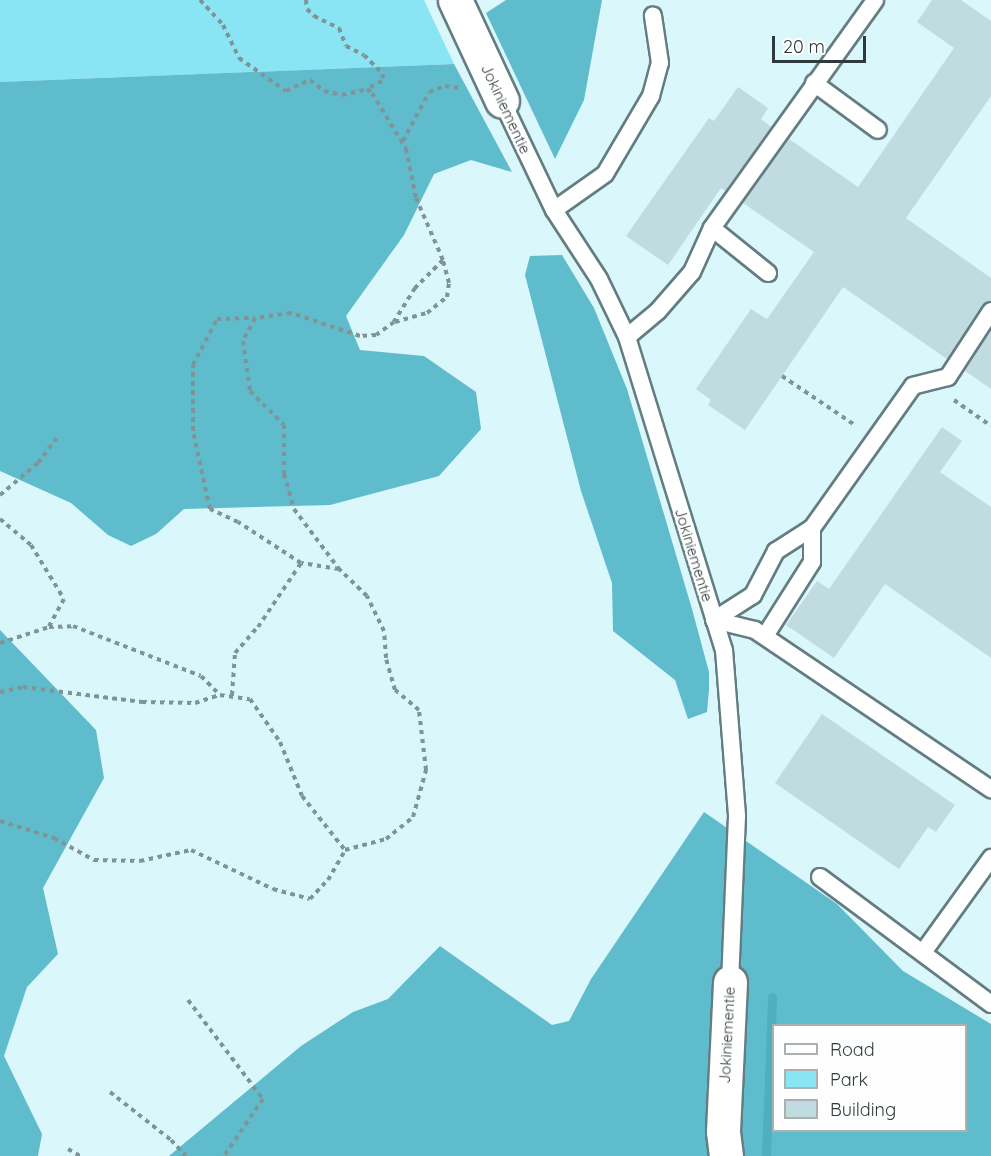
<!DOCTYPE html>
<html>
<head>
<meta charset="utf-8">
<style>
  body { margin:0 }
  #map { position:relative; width:991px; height:1156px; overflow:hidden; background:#daf7fc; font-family:Quicksand,sans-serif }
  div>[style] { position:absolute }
  .green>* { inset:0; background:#89e4f3 }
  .forest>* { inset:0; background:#5fbccc }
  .stream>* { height:9px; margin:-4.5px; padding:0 4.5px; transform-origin:4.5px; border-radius:4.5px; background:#50aebe }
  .building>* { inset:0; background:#c0dce1 }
  .path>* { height:4px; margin-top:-2px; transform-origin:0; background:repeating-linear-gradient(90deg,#809497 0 4.5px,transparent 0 9px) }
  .roads { filter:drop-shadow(2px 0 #637d81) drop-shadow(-2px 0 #637d81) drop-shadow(0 2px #637d81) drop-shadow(0 -2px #637d81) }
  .lane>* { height:16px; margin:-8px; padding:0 8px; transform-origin:8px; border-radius:8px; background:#fff }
  .street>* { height:33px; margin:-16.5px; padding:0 16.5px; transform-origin:16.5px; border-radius:16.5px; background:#fff }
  span { translate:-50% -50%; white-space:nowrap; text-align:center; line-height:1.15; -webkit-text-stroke:5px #fefefe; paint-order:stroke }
  .street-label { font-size:15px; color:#2f3a3c }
  .legend { position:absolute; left:772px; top:1024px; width:195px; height:108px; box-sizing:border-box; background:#fefefe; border:2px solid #abb0b0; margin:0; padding:8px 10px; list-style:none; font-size:18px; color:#2f3a3c }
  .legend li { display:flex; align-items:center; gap:12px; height:30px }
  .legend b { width:30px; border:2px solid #abb0b0 }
  .scale { position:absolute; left:772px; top:36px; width:94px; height:27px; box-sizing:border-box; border:3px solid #2f3a3c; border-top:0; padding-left:8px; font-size:18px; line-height:21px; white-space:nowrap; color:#2f3a3c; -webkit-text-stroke:4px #fefefe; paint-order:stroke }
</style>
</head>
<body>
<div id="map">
  <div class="green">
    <i style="clip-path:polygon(0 0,424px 0,454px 64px,0 82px)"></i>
  </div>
  <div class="forest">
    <i style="clip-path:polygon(506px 0,602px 0,584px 100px,555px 159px,486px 13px)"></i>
    <i style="clip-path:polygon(454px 64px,512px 172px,471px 160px,434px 174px,404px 235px,346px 316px,360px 350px,424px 356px,476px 392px,481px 429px,439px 476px,330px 505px,184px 509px,156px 534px,131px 546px,108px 535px,71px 503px,0 471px,0 82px)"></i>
    <i style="clip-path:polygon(562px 255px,594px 308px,627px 389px,692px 609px,709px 672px,709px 690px,707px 712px,688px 719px,675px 680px,613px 631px,612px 583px,581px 491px,525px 275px,530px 256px)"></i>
    <i style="clip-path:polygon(0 630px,96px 730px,104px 778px,43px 888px,58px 954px,27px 987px,4px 1056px,42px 1134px,38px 1156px,0 1156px)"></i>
    <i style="clip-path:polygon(evenodd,704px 812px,837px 904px,903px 971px,991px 1024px,991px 1156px,169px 1156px,301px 1046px,353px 1012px,388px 999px,440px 946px,552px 1025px,569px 1021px,591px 979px,704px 812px,774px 1026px,966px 1026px,966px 1130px,774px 1130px,774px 1026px)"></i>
  </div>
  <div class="stream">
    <i style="left:766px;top:1156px;width:159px;rotate:-87.8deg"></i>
  </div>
  <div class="building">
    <i style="clip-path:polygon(932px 0,961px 0,991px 21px,991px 96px,906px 218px,991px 278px,991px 301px,982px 305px,947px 359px,843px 287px,745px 430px,708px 405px,711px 400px,696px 389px,751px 309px,767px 319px,814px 252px,743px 203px,789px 139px,858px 187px,954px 48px,917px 22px)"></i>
    <i style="clip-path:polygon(738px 87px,768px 108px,761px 119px,771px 127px,725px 191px,721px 188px,668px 265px,626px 236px,709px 118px,714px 121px)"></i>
    <i style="clip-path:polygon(991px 330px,991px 389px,965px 371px)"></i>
    <i style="clip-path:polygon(942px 427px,962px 441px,940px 472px,991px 507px,991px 658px,885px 584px,834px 658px,786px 625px,817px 581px,829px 589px)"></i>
    <i style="clip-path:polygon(822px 714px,955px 805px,936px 832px,928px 827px,899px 869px,775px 783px)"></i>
  </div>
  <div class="path">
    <i style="left:200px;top:0;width:34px;rotate:47deg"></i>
    <i style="left:223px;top:25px;width:37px;rotate:64deg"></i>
    <i style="left:239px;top:58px;width:57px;rotate:35.1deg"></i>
    <i style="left:286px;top:91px;width:26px;rotate:-25deg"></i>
    <i style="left:310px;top:80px;width:18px;rotate:38deg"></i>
    <i style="left:324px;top:91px;width:18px;rotate:13deg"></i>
    <i style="left:342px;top:95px;width:26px;rotate:-13deg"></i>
    <i style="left:367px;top:89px;width:6px;rotate:39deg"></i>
    <i style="left:372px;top:93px;width:66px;rotate:58.7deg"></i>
    <i style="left:406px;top:149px;width:50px;rotate:78.5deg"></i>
    <i style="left:416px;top:198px;width:68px;rotate:66.5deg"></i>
    <i style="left:443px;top:260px;width:40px;rotate:135deg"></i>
    <i style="left:415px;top:288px;width:40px;rotate:122deg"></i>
    <i style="left:394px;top:322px;width:22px;rotate:144deg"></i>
    <i style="left:376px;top:335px;width:16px;rotate:176deg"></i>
    <i style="left:360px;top:336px;width:73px;rotate:-161.6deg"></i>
    <i style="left:291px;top:313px;width:36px;rotate:172deg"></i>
    <i style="left:255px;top:318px;width:26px;rotate:118deg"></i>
    <i style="left:243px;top:341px;width:50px;rotate:82deg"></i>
    <i style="left:250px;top:391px;width:48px;rotate:45deg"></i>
    <i style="left:284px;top:425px;width:49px;rotate:90deg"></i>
    <i style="left:284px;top:474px;width:36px;rotate:74deg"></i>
    <i style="left:294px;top:509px;width:75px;rotate:53.1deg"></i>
    <i style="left:306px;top:0;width:9px;rotate:84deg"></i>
    <i style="left:307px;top:9px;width:10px;rotate:45deg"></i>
    <i style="left:314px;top:16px;width:28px;rotate:26deg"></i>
    <i style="left:339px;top:28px;width:19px;rotate:69deg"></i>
    <i style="left:346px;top:46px;width:20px;rotate:27deg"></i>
    <i style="left:364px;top:55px;width:27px;rotate:45deg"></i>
    <i style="left:383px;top:74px;width:7px;rotate:98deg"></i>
    <i style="left:382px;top:81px;width:17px;rotate:152deg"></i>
    <i style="left:403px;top:141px;width:55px;rotate:-62deg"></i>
    <i style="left:429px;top:92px;width:17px;rotate:-21deg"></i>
    <i style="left:445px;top:86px;width:15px;rotate:8deg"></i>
    <i style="left:395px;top:322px;width:33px;rotate:-16deg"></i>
    <i style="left:427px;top:313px;width:26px;rotate:-39deg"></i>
    <i style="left:447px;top:297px;width:14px;rotate:-82deg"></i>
    <i style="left:449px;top:283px;width:24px;rotate:-105deg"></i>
    <i style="left:782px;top:376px;width:88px;rotate:33.9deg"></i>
    <i style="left:954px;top:400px;width:45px;rotate:35.1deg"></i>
    <i style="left:0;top:495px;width:50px;rotate:-40.1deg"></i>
    <i style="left:38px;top:463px;width:31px;rotate:-53deg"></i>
    <i style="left:0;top:519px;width:40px;rotate:40deg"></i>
    <i style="left:31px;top:545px;width:63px;rotate:58.6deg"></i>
    <i style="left:64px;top:599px;width:31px;rotate:119deg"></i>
    <i style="left:0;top:643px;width:52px;rotate:-18.1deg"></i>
    <i style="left:49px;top:627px;width:24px;rotate:-2deg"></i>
    <i style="left:73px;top:626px;width:137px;rotate:21.3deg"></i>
    <i style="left:201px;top:676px;width:27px;rotate:45deg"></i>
    <i style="left:0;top:692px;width:24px;rotate:-12deg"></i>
    <i style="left:23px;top:687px;width:120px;rotate:7.2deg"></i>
    <i style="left:142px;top:702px;width:53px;rotate:1.1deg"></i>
    <i style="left:195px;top:703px;width:26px;rotate:-18deg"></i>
    <i style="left:220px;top:695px;width:30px;rotate:8deg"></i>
    <i style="left:250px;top:699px;width:52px;rotate:55.1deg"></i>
    <i style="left:280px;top:742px;width:58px;rotate:67.8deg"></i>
    <i style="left:302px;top:796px;width:69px;rotate:51.5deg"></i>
    <i style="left:232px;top:695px;width:42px;rotate:-85.9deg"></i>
    <i style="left:235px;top:653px;width:35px;rotate:-49deg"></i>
    <i style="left:258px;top:627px;width:77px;rotate:-56.1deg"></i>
    <i style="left:0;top:821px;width:57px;rotate:17.5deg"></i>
    <i style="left:54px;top:838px;width:46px;rotate:28.8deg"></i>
    <i style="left:94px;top:860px;width:46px;rotate:1.2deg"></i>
    <i style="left:140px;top:861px;width:52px;rotate:-12.2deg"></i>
    <i style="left:191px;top:850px;width:91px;rotate:25.4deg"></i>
    <i style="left:273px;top:889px;width:38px;rotate:15deg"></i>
    <i style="left:310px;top:899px;width:26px;rotate:-47deg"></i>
    <i style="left:328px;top:880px;width:34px;rotate:-60deg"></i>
    <i style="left:345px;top:850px;width:42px;rotate:-15deg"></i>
    <i style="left:386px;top:839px;width:35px;rotate:-39deg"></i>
    <i style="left:413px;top:817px;width:49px;rotate:-74.5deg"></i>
    <i style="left:426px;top:770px;width:60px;rotate:-96.7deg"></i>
    <i style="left:419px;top:710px;width:31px;rotate:-140deg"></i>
    <i style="left:395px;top:690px;width:33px;rotate:-106deg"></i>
    <i style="left:386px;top:658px;width:27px;rotate:-94deg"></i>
    <i style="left:384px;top:631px;width:39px;rotate:-116deg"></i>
    <i style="left:367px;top:596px;width:39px;rotate:-136deg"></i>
    <i style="left:339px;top:569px;width:38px;rotate:-171deg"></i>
    <i style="left:301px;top:563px;width:75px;rotate:-146.9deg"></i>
    <i style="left:238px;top:522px;width:31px;rotate:-155deg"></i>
    <i style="left:210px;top:509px;width:80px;rotate:-102.3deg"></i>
    <i style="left:193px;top:431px;width:66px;rotate:-90deg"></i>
    <i style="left:193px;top:365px;width:52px;rotate:-62.4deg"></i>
    <i style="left:217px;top:319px;width:38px;rotate:-2deg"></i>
    <i style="left:188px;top:1000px;width:124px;rotate:52.9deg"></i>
    <i style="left:263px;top:1099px;width:69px;rotate:124.4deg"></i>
    <i style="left:110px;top:1092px;width:78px;rotate:38.2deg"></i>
    <i style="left:171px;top:1140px;width:22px;rotate:47deg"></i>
    <i style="left:68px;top:1149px;width:14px;rotate:30deg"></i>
  </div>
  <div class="roads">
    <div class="lane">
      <i style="left:814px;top:83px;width:79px;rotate:36.3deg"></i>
      <i style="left:502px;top:101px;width:121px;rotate:64.5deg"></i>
      <i style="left:554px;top:210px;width:82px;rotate:56.9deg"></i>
      <i style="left:599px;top:279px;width:64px;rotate:64.2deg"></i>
      <i style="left:627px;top:337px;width:328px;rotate:72.8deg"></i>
      <i style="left:724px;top:650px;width:167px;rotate:85.5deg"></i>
      <i style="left:737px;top:816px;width:166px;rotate:92.4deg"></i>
      <i style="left:554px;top:210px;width:62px;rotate:-35.2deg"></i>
      <i style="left:605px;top:174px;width:91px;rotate:-59.5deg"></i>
      <i style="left:651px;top:96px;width:34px;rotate:-75deg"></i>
      <i style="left:660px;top:63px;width:48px;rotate:-98.5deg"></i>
      <i style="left:712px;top:228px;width:72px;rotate:38.8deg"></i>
      <i style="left:991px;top:311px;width:79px;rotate:123.1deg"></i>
      <i style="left:948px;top:377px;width:36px;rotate:166deg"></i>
      <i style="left:913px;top:386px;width:174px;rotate:125.4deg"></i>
      <i style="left:812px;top:528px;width:43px;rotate:147.4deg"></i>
      <i style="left:776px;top:551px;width:50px;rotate:117.6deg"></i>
      <i style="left:753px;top:595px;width:46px;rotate:147.3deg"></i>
      <i style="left:714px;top:620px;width:42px;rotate:13.7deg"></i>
      <i style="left:755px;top:630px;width:285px;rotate:34deg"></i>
      <i style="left:627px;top:337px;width:40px;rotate:-40deg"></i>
      <i style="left:658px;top:311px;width:52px;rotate:-48.9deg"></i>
      <i style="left:692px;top:272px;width:48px;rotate:-65.6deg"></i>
      <i style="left:712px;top:228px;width:280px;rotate:-54.4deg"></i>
      <i style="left:765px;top:636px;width:88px;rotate:-57.6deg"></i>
      <i style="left:812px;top:562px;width:34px;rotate:-90deg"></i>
      <i style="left:820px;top:877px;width:213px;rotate:36.6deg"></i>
      <i style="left:924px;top:951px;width:115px;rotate:-54.2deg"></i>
    </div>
    <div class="street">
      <i style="left:455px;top:0;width:111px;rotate:65deg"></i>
      <i style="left:726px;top:1156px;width:25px;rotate:-97deg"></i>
      <i style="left:723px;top:1131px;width:149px;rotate:-87.3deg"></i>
    </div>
  </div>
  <div class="street-label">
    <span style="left:506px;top:109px;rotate:65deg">Jokiniementie</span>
    <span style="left:694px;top:555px;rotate:73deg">Jokiniementie</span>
    <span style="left:727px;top:1035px;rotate:-87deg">Jokiniementie</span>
  </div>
  <ul class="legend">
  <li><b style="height:8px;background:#fff"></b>Road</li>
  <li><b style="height:16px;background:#89e4f3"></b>Park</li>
  <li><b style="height:16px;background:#c0dce1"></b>Building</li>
  </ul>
  <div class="scale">20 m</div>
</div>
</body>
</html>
